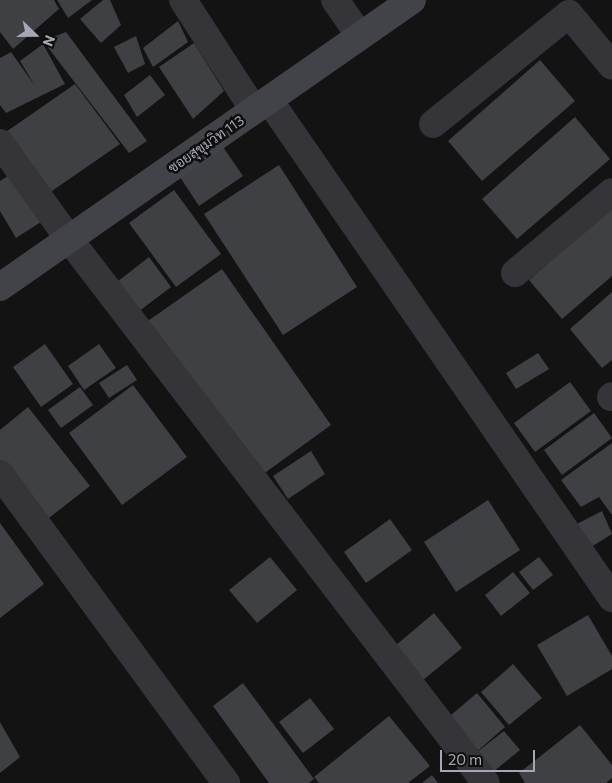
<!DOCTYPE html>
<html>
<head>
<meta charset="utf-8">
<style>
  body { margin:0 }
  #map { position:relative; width:612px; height:783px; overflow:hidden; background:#131314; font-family:Commissioner,Sarabun,sans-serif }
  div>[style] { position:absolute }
  .building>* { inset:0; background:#3f4044 }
  .street>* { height:28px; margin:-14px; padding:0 14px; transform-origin:14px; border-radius:14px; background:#343439 }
  .secondary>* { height:28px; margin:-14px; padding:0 14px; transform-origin:14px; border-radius:14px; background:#424349 }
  span { translate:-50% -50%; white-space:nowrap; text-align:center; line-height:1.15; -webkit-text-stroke:5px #0e0e0f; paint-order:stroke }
  .street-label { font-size:14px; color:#a5a7b4 }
  .north { position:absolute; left:10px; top:10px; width:50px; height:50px; -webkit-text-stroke:4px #0e0e0f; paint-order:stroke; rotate:112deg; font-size:14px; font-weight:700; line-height:20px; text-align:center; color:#a5a7b4 }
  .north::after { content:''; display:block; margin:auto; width:18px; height:22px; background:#a5a7b4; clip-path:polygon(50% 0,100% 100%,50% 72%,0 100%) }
  .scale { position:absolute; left:440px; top:750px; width:95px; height:22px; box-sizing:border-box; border:2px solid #a5a7b4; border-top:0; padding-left:6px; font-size:15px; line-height:18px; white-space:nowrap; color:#a5a7b4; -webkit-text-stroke:4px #0e0e0f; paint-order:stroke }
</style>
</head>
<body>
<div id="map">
  <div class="building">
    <i style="clip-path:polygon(0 0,54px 0,59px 9px,13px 49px,0 32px)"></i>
    <i style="clip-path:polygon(57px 0,92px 0,68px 18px)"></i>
    <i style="clip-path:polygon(103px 0,110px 0,121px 25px,101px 43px,80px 19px)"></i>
    <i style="clip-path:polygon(178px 21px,188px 42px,153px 67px,143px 48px)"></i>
    <i style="clip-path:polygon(66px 32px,147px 141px,129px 153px,43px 41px)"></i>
    <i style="clip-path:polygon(136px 36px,145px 64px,128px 73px,114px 47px)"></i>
    <i style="clip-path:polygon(194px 43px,224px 91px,193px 119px,159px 67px)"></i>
    <i style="clip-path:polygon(43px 44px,65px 84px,6px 113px,0 105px,0 58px,11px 52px,35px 86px,20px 61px)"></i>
    <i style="clip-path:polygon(540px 60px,575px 101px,482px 181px,448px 141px)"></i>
    <i style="clip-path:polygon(150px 75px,165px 95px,137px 117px,124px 95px)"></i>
    <i style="clip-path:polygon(75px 84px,120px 144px,49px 193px,3px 134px)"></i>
    <i style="clip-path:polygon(575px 117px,610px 159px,517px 239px,482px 199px)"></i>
    <i style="clip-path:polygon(223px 147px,243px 176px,199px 206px,180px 177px)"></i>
    <i style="clip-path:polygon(279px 165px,357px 287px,283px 335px,204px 214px)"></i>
    <i style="clip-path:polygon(14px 172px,44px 220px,16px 238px,0 211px,0 181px)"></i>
    <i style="clip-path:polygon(174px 190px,221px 254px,176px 287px,129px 223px)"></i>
    <i style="clip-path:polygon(612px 206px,612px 276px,562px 319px,529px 280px)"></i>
    <i style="clip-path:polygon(149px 257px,171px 287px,134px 315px,112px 286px)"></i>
    <i style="clip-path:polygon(222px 269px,331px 425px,255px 480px,145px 323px)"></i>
    <i style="clip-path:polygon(612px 292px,612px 360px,602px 368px,570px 329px)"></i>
    <i style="clip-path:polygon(45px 344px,73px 384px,41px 407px,13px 367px)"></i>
    <i style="clip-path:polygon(99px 344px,116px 368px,84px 390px,68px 366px)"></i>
    <i style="clip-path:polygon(538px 353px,549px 369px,516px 389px,506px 373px)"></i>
    <i style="clip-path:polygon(127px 365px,137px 380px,109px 398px,99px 383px)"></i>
    <i style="clip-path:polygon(570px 382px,591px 411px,535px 452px,514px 423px)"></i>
    <i style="clip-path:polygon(133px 385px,187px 457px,122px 505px,69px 433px)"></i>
    <i style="clip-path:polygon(80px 387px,93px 405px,61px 428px,48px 410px)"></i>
    <i style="clip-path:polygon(28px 407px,90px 486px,45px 521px,0 464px,0 430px)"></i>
    <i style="clip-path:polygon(594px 413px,612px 438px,562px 475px,544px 450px)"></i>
    <i style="clip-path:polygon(612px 443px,612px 515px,599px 497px,581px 507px,561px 480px)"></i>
    <i style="clip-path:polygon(311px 451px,325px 474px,288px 499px,273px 476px)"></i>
    <i style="clip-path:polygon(488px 500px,520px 550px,456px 592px,424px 542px)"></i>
    <i style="clip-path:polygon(602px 511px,612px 534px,586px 550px,571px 527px)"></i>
    <i style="clip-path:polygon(390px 519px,412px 550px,366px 583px,344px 552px)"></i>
    <i style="clip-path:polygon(0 523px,44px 584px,0 618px)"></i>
    <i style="clip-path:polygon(270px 557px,297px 590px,257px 623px,229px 590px)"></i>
    <i style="clip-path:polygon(539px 557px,553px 575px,533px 590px,519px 572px)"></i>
    <i style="clip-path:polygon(513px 572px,530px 593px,501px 616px,485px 595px)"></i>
    <i style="clip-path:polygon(434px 613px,462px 648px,423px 680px,395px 646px)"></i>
    <i style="clip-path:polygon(588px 615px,612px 656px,612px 669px,567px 696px,537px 645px)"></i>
    <i style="clip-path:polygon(513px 664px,542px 698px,509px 725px,481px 692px)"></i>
    <i style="clip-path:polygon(243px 683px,314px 779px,309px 783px,269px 783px,213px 706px)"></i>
    <i style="clip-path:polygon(477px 693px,505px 727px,473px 755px,444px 721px)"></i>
    <i style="clip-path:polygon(310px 698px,334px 729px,303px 753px,279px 722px)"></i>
    <i style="clip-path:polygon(389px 716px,430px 766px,408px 783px,319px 783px,314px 777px)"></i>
    <i style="clip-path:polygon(0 722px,20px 757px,0 773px)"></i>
    <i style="clip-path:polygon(580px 725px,612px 765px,612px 778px,606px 783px,525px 783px,519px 773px)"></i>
    <i style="clip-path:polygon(504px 731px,520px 750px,488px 776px,472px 756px)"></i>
    <i style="clip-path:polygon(432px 775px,438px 783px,422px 783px)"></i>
  </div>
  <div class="street">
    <i style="left:183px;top:0;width:131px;rotate:57.2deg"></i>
    <i style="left:335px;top:0;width:44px;rotate:55.2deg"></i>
    <i style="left:269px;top:100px;width:605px;rotate:55.44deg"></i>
    <i style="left:433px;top:124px;width:175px;rotate:-39deg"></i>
    <i style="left:569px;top:14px;width:67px;rotate:50.4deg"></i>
    <i style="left:0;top:143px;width:118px;rotate:54.3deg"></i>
    <i style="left:69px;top:239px;width:685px;rotate:52.53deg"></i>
    <i style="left:515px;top:273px;width:126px;rotate:-39.9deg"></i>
    <i style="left:611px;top:397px;width:1px;rotate:-45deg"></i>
    <i style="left:0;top:474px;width:383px;rotate:53.8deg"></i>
  </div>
  <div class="secondary">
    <i style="left:0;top:287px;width:502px;rotate:-34.86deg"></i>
  </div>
  <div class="street-label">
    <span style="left:206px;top:144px;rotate:-35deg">ซอยสุขุมวิท 113</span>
  </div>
  <div class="north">N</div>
  <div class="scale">20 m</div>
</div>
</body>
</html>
